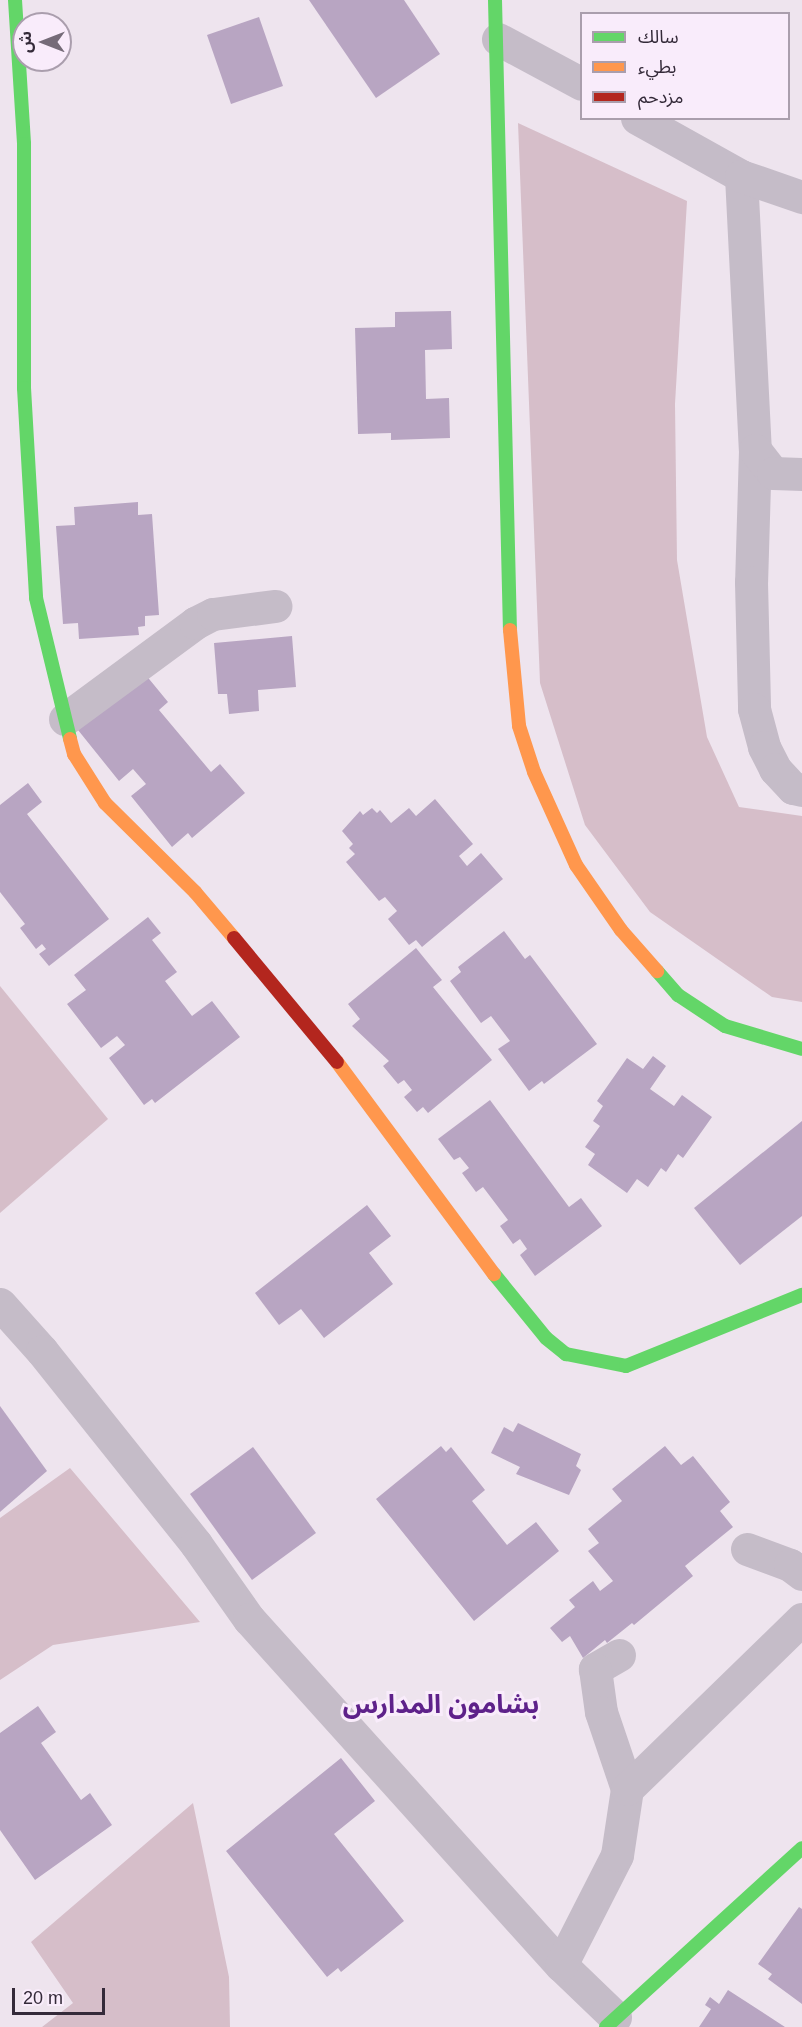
<!DOCTYPE html>
<html>
<head>
<meta charset="utf-8">
<style>
  body { margin:0 }
  #map { position:relative; width:802px; height:2027px; overflow:hidden; background:#eee4ee; font-family:Helvetica,"Noto Sans Arabic",sans-serif }
  div>[style] { position:absolute }
  .green>* { inset:0; background:#d6bec9 }
  .building>* { inset:0; background:#b8a5c2 }
  .street>* { height:33px; margin:-16.5px; padding:0 16.5px; transform-origin:16.5px; border-radius:16.5px; background:#c5bcc8 }
  .fast>* { height:14px; margin:-7px; padding:0 7px; transform-origin:7px; border-radius:7px; background:#63d668 }
  .slow>* { height:14px; margin:-7px; padding:0 7px; transform-origin:7px; border-radius:7px; background:#ff974d }
  .jam>* { height:14px; margin:-7px; padding:0 7px; transform-origin:7px; border-radius:7px; background:#b3261e }
  span { translate:-50% -50%; white-space:nowrap; text-align:center; line-height:1.15; -webkit-text-stroke:6px #f9ecfb; paint-order:stroke }
  .district-label { font-size:26px; color:#5e218a; font-weight:700 }
  .legend { position:absolute; left:580px; top:12px; width:210px; height:108px; box-sizing:border-box; background:#f9ecfb; border:2px solid #aa9ead; margin:0; padding:8px 10px; list-style:none; font-size:18px; color:#342a39 }
  .legend li { display:flex; align-items:center; gap:12px; height:30px }
  .legend b { width:30px; border:2px solid #aa9ead }
  .north { position:absolute; left:12px; top:12px; width:60px; height:60px; box-sizing:border-box; background:#f9ecfb; border:2px solid #aa9ead; border-radius:50%; rotate:270deg; font-size:16px; font-weight:700; line-height:24px; text-align:center; color:#342a39 }
  .north::after { content:''; display:block; margin:auto; width:21px; height:27px; background:#756b78; clip-path:polygon(50% 0,100% 100%,50% 72%,0 100%) }
  .scale { position:absolute; left:12px; top:1988px; width:93px; height:27px; box-sizing:border-box; border:3px solid #342a39; border-top:0; padding-left:8px; font-size:18px; line-height:21px; white-space:nowrap; color:#342a39; -webkit-text-stroke:4px #f9ecfb; paint-order:stroke }
</style>
</head>
<body>
<div id="map">
  <div class="green">
    <i style="clip-path:polygon(518px 123px,687px 201px,675px 404px,677px 560px,707px 737px,739px 807px,802px 816px,802px 1002px,772px 997px,650px 912px,585px 825px,540px 683px)"></i>
    <i style="clip-path:polygon(0 986px,108px 1119px,0 1213px)"></i>
    <i style="clip-path:polygon(70px 1468px,200px 1622px,53px 1645px,0 1680px,0 1518px)"></i>
    <i style="clip-path:polygon(193px 1803px,229px 1977px,230px 2027px,42px 2027px,73px 2003px,31px 1942px)"></i>
  </div>
  <div class="building">
    <i style="clip-path:polygon(309px 0,404px 0,440px 54px,376px 98px)"></i>
    <i style="clip-path:polygon(259px 17px,283px 86px,231px 104px,207px 35px)"></i>
    <i style="clip-path:polygon(451px 311px,452px 349px,425px 350px,426px 399px,449px 398px,450px 438px,391px 440px,391px 433px,358px 434px,355px 328px,395px 327px,395px 312px)"></i>
    <i style="clip-path:polygon(138px 502px,138px 515px,152px 514px,159px 615px,145px 616px,145px 626px,138px 627px,139px 635px,79px 639px,78px 623px,63px 624px,56px 526px,75px 525px,74px 507px)"></i>
    <i style="clip-path:polygon(292px 636px,296px 687px,258px 690px,259px 711px,229px 714px,227px 694px,218px 694px,214px 643px)"></i>
    <i style="clip-path:polygon(145px 674px,168px 702px,159px 710px,211px 772px,220px 764px,245px 793px,192px 838px,188px 833px,172px 847px,131px 796px,146px 784px,133px 769px,119px 781px,78px 730px)"></i>
    <i style="clip-path:polygon(28px 783px,42px 802px,27px 814px,109px 919px,49px 966px,39px 954px,46px 949px,42px 944px,36px 949px,20px 928px,25px 924px,0 892px,0 805px)"></i>
    <i style="clip-path:polygon(435px 799px,473px 844px,459px 856px,467px 866px,481px 853px,503px 879px,422px 947px,416px 940px,409px 945px,388px 919px,397px 911px,385px 897px,379px 901px,346px 862px,355px 854px,349px 848px,353px 844px,342px 831px,360px 811px,363px 815px,372px 808px,377px 813px,380px 810px,391px 823px,409px 808px,416px 816px)"></i>
    <i style="clip-path:polygon(148px 917px,161px 933px,152px 940px,177px 972px,165px 981px,192px 1016px,212px 1001px,240px 1037px,155px 1103px,152px 1099px,144px 1105px,109px 1058px,125px 1045px,117px 1036px,101px 1048px,67px 1004px,86px 990px,74px 975px)"></i>
    <i style="clip-path:polygon(504px 931px,525px 959px,530px 955px,597px 1044px,544px 1084px,542px 1081px,529px 1091px,498px 1049px,510px 1041px,491px 1016px,481px 1023px,450px 981px,461px 972px,458px 967px)"></i>
    <i style="clip-path:polygon(416px 948px,442px 980px,433px 987px,492px 1060px,428px 1113px,423px 1107px,417px 1112px,404px 1097px,412px 1090px,404px 1080px,398px 1084px,383px 1066px,389px 1061px,352px 1026px,360px 1019px,348px 1004px)"></i>
    <i style="clip-path:polygon(653px 1056px,666px 1066px,650px 1089px,674px 1106px,682px 1095px,712px 1117px,683px 1158px,678px 1154px,666px 1172px,661px 1168px,648px 1187px,637px 1179px,627px 1193px,588px 1165px,595px 1154px,585px 1147px,600px 1126px,593px 1121px,603px 1106px,597px 1101px,627px 1058px,643px 1069px)"></i>
    <i style="clip-path:polygon(490px 1100px,569px 1207px,581px 1198px,602px 1226px,535px 1276px,520px 1255px,527px 1249px,520px 1239px,513px 1244px,500px 1226px,508px 1220px,483px 1187px,476px 1192px,462px 1173px,469px 1168px,460px 1157px,454px 1160px,438px 1139px)"></i>
    <i style="clip-path:polygon(802px 1121px,802px 1216px,740px 1265px,694px 1208px)"></i>
    <i style="clip-path:polygon(367px 1205px,391px 1236px,369px 1253px,393px 1284px,324px 1338px,301px 1309px,279px 1325px,255px 1293px)"></i>
    <i style="clip-path:polygon(0 1406px,47px 1471px,0 1512px)"></i>
    <i style="clip-path:polygon(518px 1423px,581px 1454px,576px 1466px,581px 1470px,569px 1495px,516px 1474px,520px 1467px,491px 1453px,504px 1427px,513px 1432px)"></i>
    <i style="clip-path:polygon(441px 1446px,446px 1452px,451px 1447px,485px 1490px,472px 1501px,507px 1545px,536px 1522px,559px 1551px,474px 1621px,376px 1499px)"></i>
    <i style="clip-path:polygon(665px 1446px,681px 1465px,693px 1456px,730px 1502px,720px 1511px,733px 1527px,685px 1566px,693px 1576px,634px 1625px,632px 1623px,607px 1643px,605px 1640px,583px 1658px,570px 1636px,562px 1642px,550px 1628px,575px 1607px,569px 1600px,593px 1581px,600px 1591px,613px 1581px,588px 1551px,599px 1543px,588px 1529px,622px 1501px,612px 1489px)"></i>
    <i style="clip-path:polygon(253px 1447px,316px 1533px,252px 1580px,190px 1494px)"></i>
    <i style="clip-path:polygon(38px 1706px,56px 1732px,41px 1743px,81px 1800px,90px 1793px,112px 1825px,35px 1880px,0 1830px,0 1733px)"></i>
    <i style="clip-path:polygon(341px 1758px,375px 1801px,334px 1834px,404px 1921px,341px 1972px,338px 1968px,327px 1977px,226px 1851px)"></i>
    <i style="clip-path:polygon(799px 1907px,802px 1909px,802px 2004px,768px 1979px,772px 1974px,758px 1964px)"></i>
    <i style="clip-path:polygon(728px 1990px,785px 2027px,699px 2027px,711px 2009px,705px 2005px,710px 1997px,719px 2004px)"></i>
  </div>
  <div class="street">
    <i style="left:498px;top:39px;width:95px;rotate:28.2deg"></i>
    <i style="left:637px;top:118px;width:119px;rotate:29.1deg"></i>
    <i style="left:741px;top:176px;width:274px;rotate:87.1deg"></i>
    <i style="left:755px;top:450px;width:132px;rotate:91.7deg"></i>
    <i style="left:751px;top:582px;width:127px;rotate:88.6deg"></i>
    <i style="left:754px;top:709px;width:39px;rotate:75deg"></i>
    <i style="left:764px;top:747px;width:25px;rotate:63deg"></i>
    <i style="left:775px;top:769px;width:26px;rotate:47deg"></i>
    <i style="left:793px;top:788px;width:9px;rotate:13deg"></i>
    <i style="left:741px;top:176px;width:65px;rotate:19deg"></i>
    <i style="left:755px;top:450px;width:29px;rotate:52deg"></i>
    <i style="left:773px;top:473px;width:29px;rotate:2deg"></i>
    <i style="left:65px;top:719px;width:162px;rotate:-36.4deg"></i>
    <i style="left:195px;top:623px;width:20px;rotate:-27deg"></i>
    <i style="left:213px;top:614px;width:63px;rotate:-7.4deg"></i>
    <i style="left:0;top:1304px;width:63px;rotate:48.2deg"></i>
    <i style="left:42px;top:1351px;width:247px;rotate:51.4deg"></i>
    <i style="left:196px;top:1544px;width:92px;rotate:54.8deg"></i>
    <i style="left:249px;top:1619px;width:466px;rotate:48deg"></i>
    <i style="left:561px;top:1965px;width:75px;rotate:43.9deg"></i>
    <i style="left:747px;top:1549px;width:46px;rotate:20.4deg"></i>
    <i style="left:790px;top:1565px;width:15px;rotate:37deg"></i>
    <i style="left:619px;top:1655px;width:28px;rotate:150deg"></i>
    <i style="left:595px;top:1669px;width:43px;rotate:82.1deg"></i>
    <i style="left:601px;top:1712px;width:81px;rotate:71.3deg"></i>
    <i style="left:561px;top:1965px;width:123px;rotate:-63deg"></i>
    <i style="left:617px;top:1855px;width:67px;rotate:-81.4deg"></i>
    <i style="left:627px;top:1789px;width:244px;rotate:-44.2deg"></i>
  </div>
  <div class="fast">
    <i style="left:15px;top:0;width:144px;rotate:86.4deg"></i>
    <i style="left:24px;top:144px;width:244px;rotate:90deg"></i>
    <i style="left:24px;top:388px;width:210px;rotate:86.7deg"></i>
    <i style="left:36px;top:598px;width:145px;rotate:76.4deg"></i>
    <i style="left:495px;top:0;width:630px;rotate:88.64deg"></i>
    <i style="left:657px;top:971px;width:32px;rotate:49deg"></i>
    <i style="left:678px;top:995px;width:56px;rotate:33.4deg"></i>
    <i style="left:725px;top:1026px;width:80px;rotate:16.6deg"></i>
    <i style="left:494px;top:1274px;width:82px;rotate:50.9deg"></i>
    <i style="left:546px;top:1338px;width:26px;rotate:39deg"></i>
    <i style="left:566px;top:1354px;width:61px;rotate:11.3deg"></i>
    <i style="left:626px;top:1366px;width:190px;rotate:-22deg"></i>
    <i style="left:606px;top:2027px;width:265px;rotate:-42.4deg"></i>
  </div>
  <div class="slow">
    <i style="left:510px;top:630px;width:96px;rotate:84.6deg"></i>
    <i style="left:519px;top:726px;width:48px;rotate:71.9deg"></i>
    <i style="left:534px;top:772px;width:102px;rotate:65.7deg"></i>
    <i style="left:576px;top:865px;width:79px;rotate:55.3deg"></i>
    <i style="left:621px;top:930px;width:55px;rotate:48.7deg"></i>
    <i style="left:70px;top:739px;width:16px;rotate:75deg"></i>
    <i style="left:74px;top:754px;width:58px;rotate:57.7deg"></i>
    <i style="left:105px;top:803px;width:127px;rotate:44.7deg"></i>
    <i style="left:195px;top:892px;width:60px;rotate:49.7deg"></i>
    <i style="left:337px;top:1062px;width:264px;rotate:53.5deg"></i>
  </div>
  <div class="jam">
    <i style="left:234px;top:938px;width:161px;rotate:50.3deg"></i>
  </div>
  <div class="district-label">
    <span style="left:441px;top:1705px">بشامون المدارس</span>
  </div>
  <ul class="legend">
  <li><b style="height:8px;background:#63d668"></b>سالك</li>
  <li><b style="height:8px;background:#ff974d"></b>بطيء</li>
  <li><b style="height:8px;background:#b3261e"></b>مزدحم</li>
  </ul>
  <div class="north">ش</div>
  <div class="scale">20 m</div>
</div>
</body>
</html>
